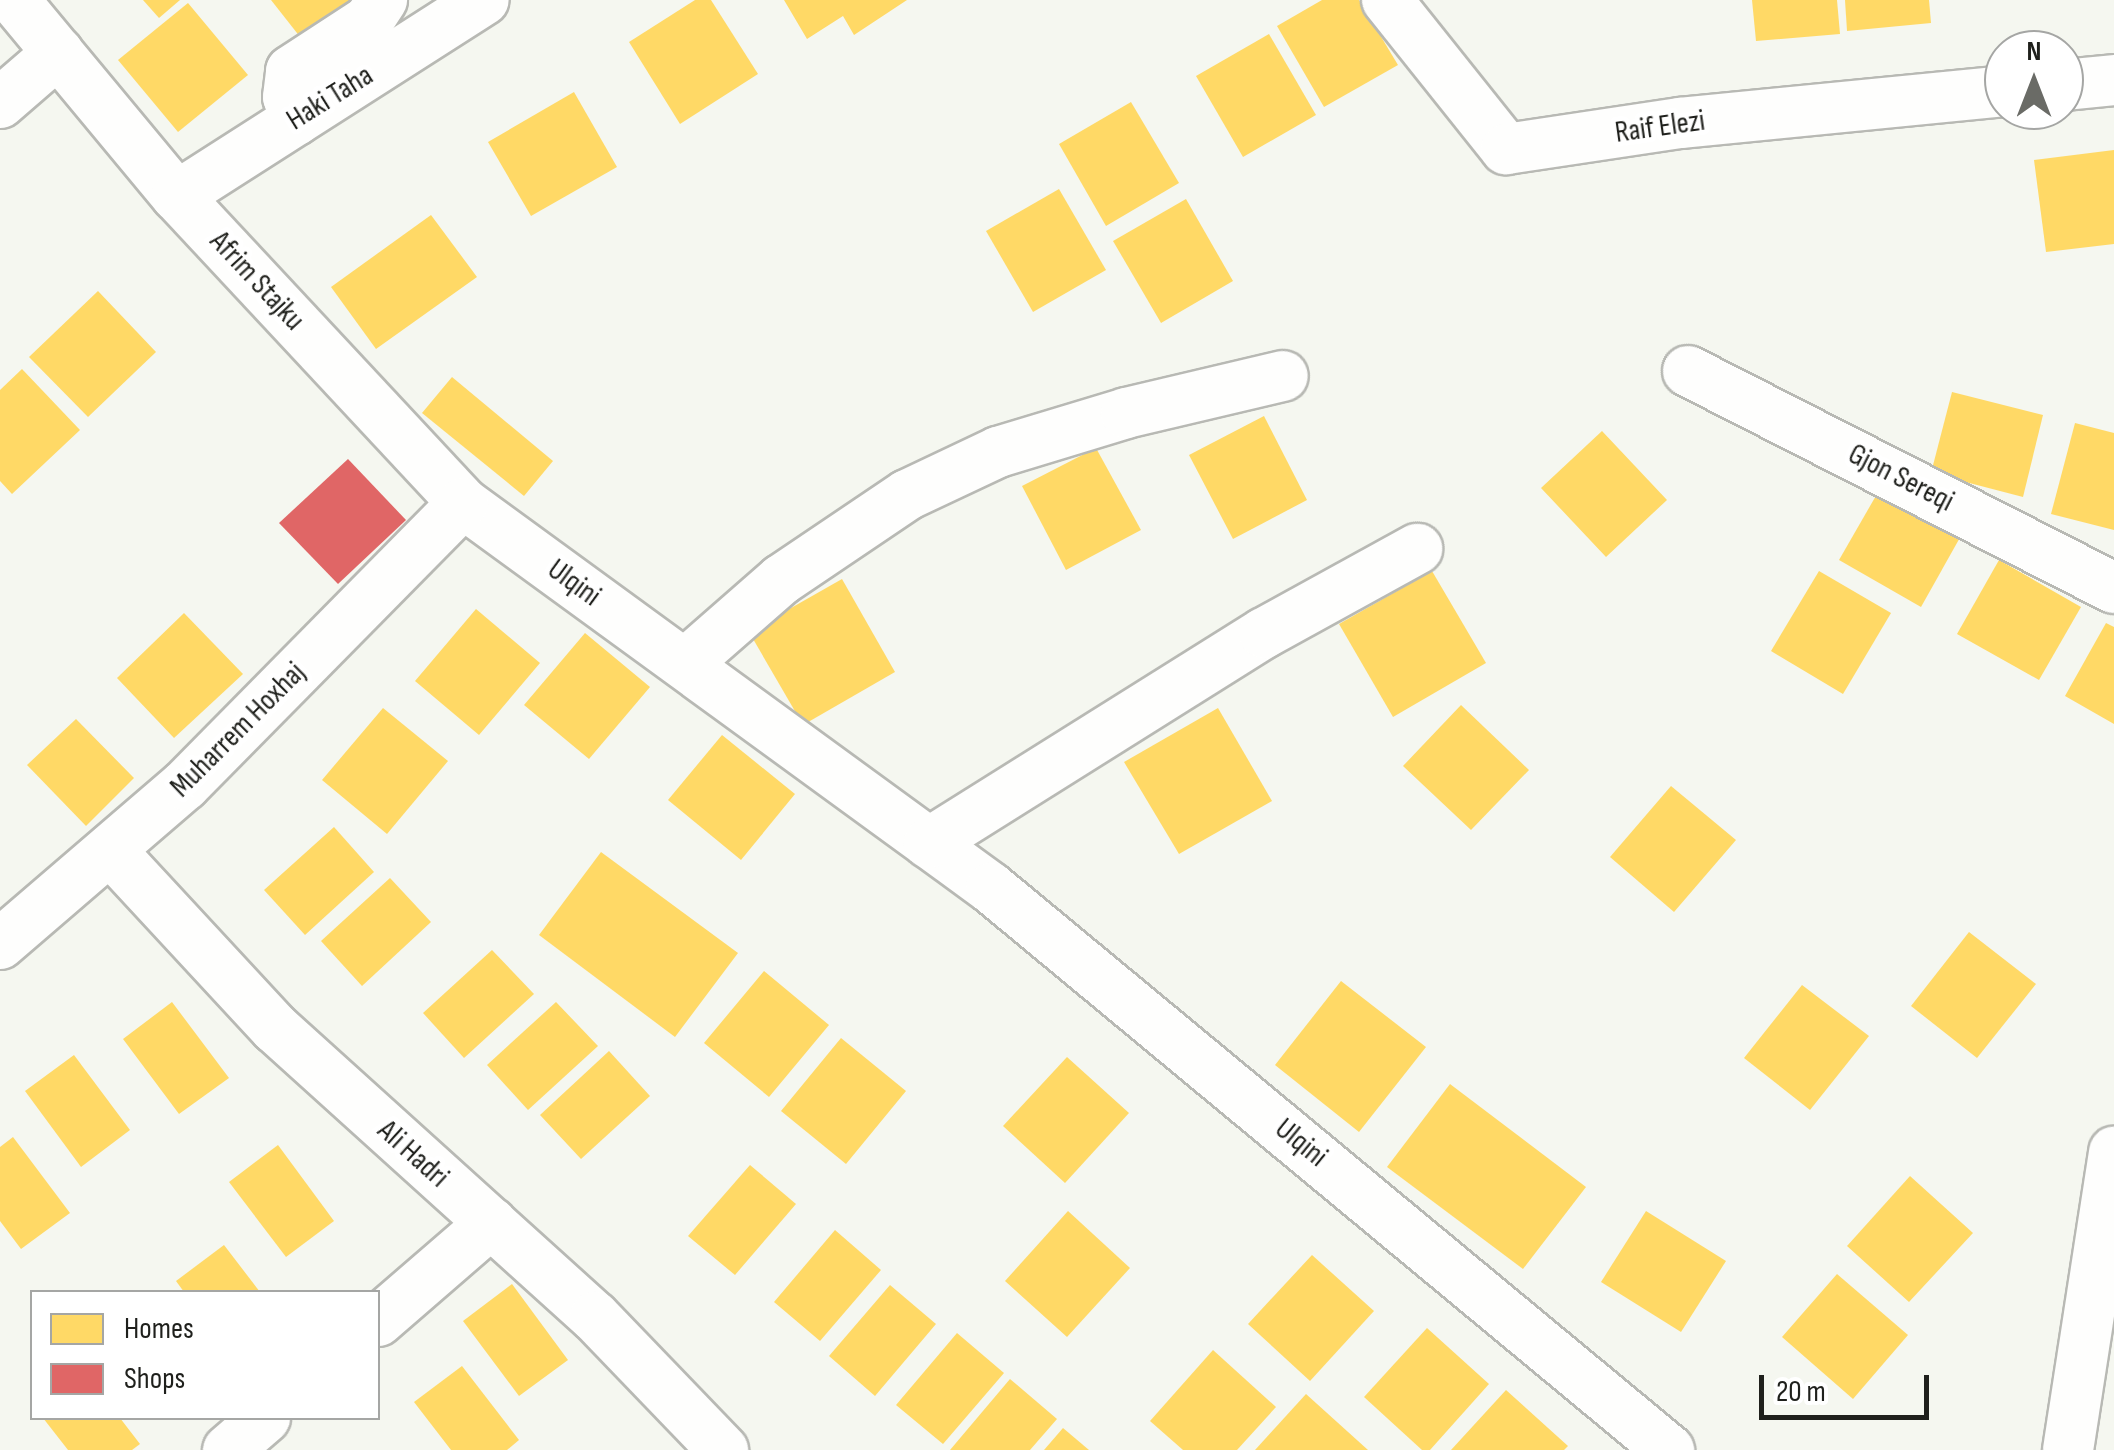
<!DOCTYPE html>
<html>
<head>
<meta charset="utf-8">
<style>
  body { margin:0 }
  #map { position:relative; width:2114px; height:1450px; overflow:hidden; background:#f5f7f0; font-family:"Sofia Sans Condensed",sans-serif }
  div>[style] { position:absolute }
  .homes>* { inset:0; background:#ffd966 }
  .shops>* { inset:0; background:#e06666 }
  .roads { filter:drop-shadow(2px 0 #b8b9b4) drop-shadow(-2px 0 #b8b9b4) drop-shadow(0 2px #b8b9b4) drop-shadow(0 -2px #b8b9b4) }
  .minor>* { height:50px; margin:-25px; padding:0 25px; transform-origin:25px; border-radius:25px; background:#fefefd }
  span { translate:-50% -50%; white-space:nowrap; text-align:center; line-height:1.15; -webkit-text-stroke:10px #fff; paint-order:stroke }
  .street-label { font-size:30px; color:#1f201c }
  .legend { position:absolute; left:30px; top:1290px; width:350px; height:130px; box-sizing:border-box; background:#fff; border:2px solid #a5a6a4; margin:0; padding:12px 18px; list-style:none; font-size:30px; color:#1f201c }
  .legend li { display:flex; align-items:center; gap:20px; height:50px }
  .legend b { width:50px; border:2px solid #a5a6a4 }
  .north { position:absolute; left:1984px; top:30px; width:100px; height:100px; box-sizing:border-box; background:#fff; border:2px solid #a5a6a4; border-radius:50%; rotate:0deg; font-size:28px; font-weight:700; line-height:40px; text-align:center; color:#1f201c }
  .north::after { content:''; display:block; margin:auto; width:35px; height:45px; background:#6a6b66; clip-path:polygon(50% 0,100% 100%,50% 72%,0 100%) }
  .scale { position:absolute; left:1759px; top:1375px; width:170px; height:45px; box-sizing:border-box; border:5px solid #1f201c; border-top:0; padding-left:12px; font-size:30px; line-height:35px; white-space:nowrap; color:#1f201c; -webkit-text-stroke:8px #fff; paint-order:stroke }
</style>
</head>
<body>
<div id="map">
  <div class="homes">
    <i style="clip-path:polygon(143px 0,180px 0,159px 18px)"></i>
    <i style="clip-path:polygon(271px 0,366px 0,308px 47px)"></i>
    <i style="clip-path:polygon(695px 0,711px 0,758px 74px,680px 124px,629px 42px)"></i>
    <i style="clip-path:polygon(784px 0,907px 0,854px 35px,843px 16px,807px 39px)"></i>
    <i style="clip-path:polygon(1322px 0,1359px 0,1398px 65px,1324px 107px,1277px 26px)"></i>
    <i style="clip-path:polygon(1752px 0,1837px 0,1840px 34px,1756px 41px)"></i>
    <i style="clip-path:polygon(1845px 0,1929px 0,1931px 23px,1847px 31px)"></i>
    <i style="clip-path:polygon(188px 3px,248px 75px,178px 132px,118px 60px)"></i>
    <i style="clip-path:polygon(1269px 34px,1316px 115px,1243px 157px,1196px 76px)"></i>
    <i style="clip-path:polygon(574px 92px,617px 167px,531px 216px,488px 142px)"></i>
    <i style="clip-path:polygon(1131px 102px,1179px 183px,1106px 226px,1059px 144px)"></i>
    <i style="clip-path:polygon(2114px 150px,2114px 244px,2046px 252px,2034px 160px)"></i>
    <i style="clip-path:polygon(1059px 189px,1106px 270px,1033px 312px,986px 231px)"></i>
    <i style="clip-path:polygon(1186px 199px,1233px 281px,1161px 323px,1113px 241px)"></i>
    <i style="clip-path:polygon(431px 215px,477px 277px,376px 349px,331px 287px)"></i>
    <i style="clip-path:polygon(98px 291px,156px 352px,88px 417px,29px 357px)"></i>
    <i style="clip-path:polygon(22px 369px,80px 430px,12px 494px,0 481px,0 390px)"></i>
    <i style="clip-path:polygon(452px 377px,553px 461px,524px 496px,422px 413px)"></i>
    <i style="clip-path:polygon(1952px 392px,2043px 415px,2023px 497px,1931px 473px)"></i>
    <i style="clip-path:polygon(1264px 416px,1307px 500px,1233px 539px,1189px 455px)"></i>
    <i style="clip-path:polygon(2075px 423px,2114px 433px,2114px 530px,2051px 514px)"></i>
    <i style="clip-path:polygon(1602px 431px,1667px 500px,1606px 557px,1541px 488px)"></i>
    <i style="clip-path:polygon(1096px 448px,1141px 530px,1066px 570px,1022px 486px)"></i>
    <i style="clip-path:polygon(1881px 487px,1962px 534px,1921px 607px,1839px 560px)"></i>
    <i style="clip-path:polygon(1999px 560px,2081px 607px,2039px 680px,1957px 634px)"></i>
    <i style="clip-path:polygon(1432px 571px,1486px 663px,1393px 717px,1339px 624px)"></i>
    <i style="clip-path:polygon(1819px 571px,1891px 613px,1843px 694px,1771px 651px)"></i>
    <i style="clip-path:polygon(842px 579px,895px 672px,803px 725px,749px 632px)"></i>
    <i style="clip-path:polygon(476px 609px,540px 663px,479px 735px,415px 681px)"></i>
    <i style="clip-path:polygon(184px 613px,243px 674px,174px 738px,117px 678px)"></i>
    <i style="clip-path:polygon(2106px 623px,2114px 627px,2114px 724px,2065px 696px)"></i>
    <i style="clip-path:polygon(585px 633px,650px 687px,589px 759px,524px 705px)"></i>
    <i style="clip-path:polygon(1461px 705px,1529px 770px,1471px 830px,1403px 766px)"></i>
    <i style="clip-path:polygon(383px 708px,448px 761px,387px 834px,322px 780px)"></i>
    <i style="clip-path:polygon(1218px 708px,1272px 801px,1179px 854px,1124px 762px)"></i>
    <i style="clip-path:polygon(76px 719px,134px 778px,86px 826px,27px 765px)"></i>
    <i style="clip-path:polygon(722px 735px,795px 794px,741px 860px,668px 800px)"></i>
    <i style="clip-path:polygon(1671px 786px,1736px 840px,1674px 912px,1610px 857px)"></i>
    <i style="clip-path:polygon(334px 827px,374px 872px,305px 935px,264px 890px)"></i>
    <i style="clip-path:polygon(601px 852px,738px 953px,675px 1037px,539px 935px)"></i>
    <i style="clip-path:polygon(390px 878px,431px 922px,362px 986px,321px 941px)"></i>
    <i style="clip-path:polygon(1969px 932px,2036px 984px,1977px 1058px,1911px 1006px)"></i>
    <i style="clip-path:polygon(492px 950px,534px 994px,464px 1058px,423px 1013px)"></i>
    <i style="clip-path:polygon(764px 971px,829px 1025px,769px 1097px,704px 1043px)"></i>
    <i style="clip-path:polygon(1341px 981px,1426px 1047px,1359px 1132px,1275px 1065px)"></i>
    <i style="clip-path:polygon(1802px 985px,1869px 1036px,1810px 1110px,1744px 1058px)"></i>
    <i style="clip-path:polygon(172px 1002px,229px 1078px,179px 1114px,123px 1039px)"></i>
    <i style="clip-path:polygon(556px 1002px,598px 1046px,528px 1110px,487px 1065px)"></i>
    <i style="clip-path:polygon(841px 1038px,906px 1091px,846px 1164px,781px 1111px)"></i>
    <i style="clip-path:polygon(609px 1051px,650px 1096px,581px 1159px,540px 1115px)"></i>
    <i style="clip-path:polygon(74px 1055px,130px 1130px,81px 1167px,25px 1091px)"></i>
    <i style="clip-path:polygon(1067px 1057px,1129px 1113px,1065px 1183px,1003px 1126px)"></i>
    <i style="clip-path:polygon(1450px 1084px,1586px 1187px,1523px 1269px,1387px 1167px)"></i>
    <i style="clip-path:polygon(13px 1137px,70px 1213px,21px 1249px,0 1221px,0 1147px)"></i>
    <i style="clip-path:polygon(278px 1145px,334px 1221px,286px 1257px,229px 1182px)"></i>
    <i style="clip-path:polygon(750px 1165px,796px 1204px,735px 1275px,688px 1236px)"></i>
    <i style="clip-path:polygon(1910px 1176px,1973px 1233px,1909px 1302px,1847px 1246px)"></i>
    <i style="clip-path:polygon(1068px 1211px,1130px 1268px,1067px 1337px,1005px 1281px)"></i>
    <i style="clip-path:polygon(1646px 1211px,1726px 1261px,1681px 1332px,1601px 1282px)"></i>
    <i style="clip-path:polygon(835px 1230px,881px 1270px,820px 1341px,774px 1302px)"></i>
    <i style="clip-path:polygon(224px 1245px,260px 1292px,184px 1292px,176px 1281px)"></i>
    <i style="clip-path:polygon(1312px 1255px,1374px 1311px,1310px 1381px,1248px 1324px)"></i>
    <i style="clip-path:polygon(1837px 1274px,1908px 1335px,1853px 1399px,1782px 1337px)"></i>
    <i style="clip-path:polygon(512px 1284px,568px 1360px,519px 1396px,463px 1321px)"></i>
    <i style="clip-path:polygon(890px 1285px,936px 1324px,875px 1396px,829px 1356px)"></i>
    <i style="clip-path:polygon(1427px 1328px,1489px 1384px,1430px 1450px,1422px 1450px,1364px 1397px)"></i>
    <i style="clip-path:polygon(957px 1333px,1004px 1373px,943px 1444px,896px 1405px)"></i>
    <i style="clip-path:polygon(1213px 1350px,1276px 1407px,1237px 1450px,1183px 1450px,1150px 1421px)"></i>
    <i style="clip-path:polygon(462px 1366px,519px 1440px,507px 1450px,451px 1450px,414px 1402px)"></i>
    <i style="clip-path:polygon(1010px 1379px,1057px 1419px,1030px 1450px,950px 1450px)"></i>
    <i style="clip-path:polygon(1506px 1390px,1568px 1446px,1564px 1450px,1451px 1450px)"></i>
    <i style="clip-path:polygon(1306px 1394px,1368px 1450px,1255px 1450px)"></i>
    <i style="clip-path:polygon(43px 1418px,120px 1418px,140px 1444px,132px 1450px,68px 1450px)"></i>
    <i style="clip-path:polygon(1063px 1428px,1089px 1450px,1044px 1450px)"></i>
  </div>
  <div class="shops">
    <i style="clip-path:polygon(348px 459px,406px 520px,338px 584px,279px 523px)"></i>
  </div>
  <div class="roads">
    <div class="minor">
      <i style="left:14px;top:0;width:255px;rotate:50.3deg"></i>
      <i style="left:177px;top:196px;width:420px;rotate:47deg"></i>
      <i style="left:463px;top:503px;width:653px;rotate:36.1deg"></i>
      <i style="left:991px;top:888px;width:881px;rotate:39.66deg"></i>
      <i style="left:1387px;top:0;width:191px;rotate:51.4deg"></i>
      <i style="left:1506px;top:149px;width:176px;rotate:-8.5deg"></i>
      <i style="left:1680px;top:123px;width:326px;rotate:-5.6deg"></i>
      <i style="left:2064px;top:85px;width:50px;rotate:-5.7deg"></i>
      <i style="left:0;top:103px;width:77px;rotate:-40.8deg"></i>
      <i style="left:296px;top:120px;width:24px;rotate:-109deg"></i>
      <i style="left:288px;top:97px;width:26px;rotate:-83deg"></i>
      <i style="left:291px;top:71px;width:93px;rotate:-33.2deg"></i>
      <i style="left:369px;top:20px;width:24px;rotate:-57deg"></i>
      <i style="left:177px;top:196px;width:364px;rotate:-32.6deg"></i>
      <i style="left:1688px;top:371px;width:478px;rotate:27deg"></i>
      <i style="left:685px;top:664px;width:128px;rotate:-41.2deg"></i>
      <i style="left:781px;top:580px;width:152px;rotate:-34deg"></i>
      <i style="left:907px;top:495px;width:101px;rotate:-25.3deg"></i>
      <i style="left:998px;top:452px;width:134px;rotate:-16.9deg"></i>
      <i style="left:1126px;top:413px;width:161px;rotate:-13.3deg"></i>
      <i style="left:929px;top:843px;width:395px;rotate:-32.1deg"></i>
      <i style="left:1264px;top:633px;width:175px;rotate:-28.8deg"></i>
      <i style="left:110px;top:850px;width:243px;rotate:47.2deg"></i>
      <i style="left:275px;top:1028px;width:431px;rotate:42.1deg"></i>
      <i style="left:595px;top:1317px;width:185px;rotate:46.1deg"></i>
      <i style="left:0;top:944px;width:244px;rotate:-40.7deg"></i>
      <i style="left:185px;top:785px;width:396px;rotate:-45.4deg"></i>
      <i style="left:378px;top:1321px;width:150px;rotate:-40.9deg"></i>
      <i style="left:228px;top:1450px;width:49px;rotate:-40.9deg"></i>
      <i style="left:2068px;top:1450px;width:302px;rotate:-81.2deg"></i>
    </div>
  </div>
  <div class="street-label">
    <span style="left:330px;top:98px;rotate:-32deg">Haki Taha</span>
    <span style="left:1660px;top:127px;rotate:-8deg">Raif Elezi</span>
    <span style="left:257px;top:281px;rotate:47deg">Afrim Stajku</span>
    <span style="left:1901px;top:478px;rotate:27deg">Gjon Sereqi</span>
    <span style="left:574px;top:583px;rotate:36deg">Ulqini</span>
    <span style="left:238px;top:730px;rotate:-45deg">Muharrem Hoxhaj</span>
    <span style="left:1301px;top:1143px;rotate:39deg">Ulqini</span>
    <span style="left:413px;top:1154px;rotate:42deg">Ali Hadri</span>
  </div>
  <ul class="legend">
  <li><b style="height:28px;background:#ffd966"></b>Homes</li>
  <li><b style="height:28px;background:#e06666"></b>Shops</li>
  </ul>
  <div class="north">N</div>
  <div class="scale">20 m</div>
</div>
</body>
</html>
